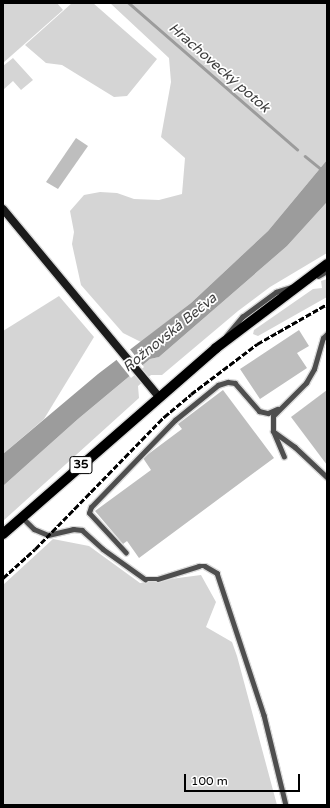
<!DOCTYPE html>
<html>
<head>
<meta charset="utf-8">
<style>
  body { margin:0 }
  #map { position:relative; width:330px; height:808px; overflow:hidden; background:#fff; font-family:"Varela Round",sans-serif }
  div>[style] { position:absolute }
  .green>* { inset:0; background:#d5d5d5 }
  .water>* { inset:0; background:#9c9c9c }
  .pier>* { inset:0; background:#fff }
  .stream>* { height:2.5px; margin:-1.25px; padding:0 1.25px; transform-origin:1.25px; border-radius:1.25px; background:#9c9c9c }
  .building>* { inset:0; background:#bebebe }
  .roads { filter:drop-shadow(1px 0 #dbdbdb) drop-shadow(-1px 0 #dbdbdb) drop-shadow(0 1px #dbdbdb) drop-shadow(0 -1px #dbdbdb) }
  .lane>* { height:4.5px; margin:-2.25px; padding:0 2.25px; transform-origin:2.25px; border-radius:2.25px; background:#4e4e4e }
  .secondary>* { height:8px; margin:-4px; padding:0 4px; transform-origin:4px; border-radius:4px; background:#1b1b1b }
  .primary>* { height:10px; margin:-5px; padding:0 5px; transform-origin:5px; border-radius:5px; background:#000 }
  .rail>* { height:2.5px; margin-top:-1.25px; transform-origin:0; background:repeating-linear-gradient(90deg,#000 0 6px,transparent 0 8px) }
  span { translate:-50% -50%; white-space:nowrap; text-align:center; line-height:1.15; -webkit-text-stroke:3.5px #fff; paint-order:stroke }
  .shield-label span { padding:1px 3px; background:#fff; border:1px solid; border-radius:3px; -webkit-text-stroke-width:0 }
  .shield-label { font-size:12px; color:#000; font-weight:700 }
  .water-label { font-size:14px; color:#3d3d3d; font-style:italic }
  .frame { position:absolute; inset:0; border:4px solid #000; pointer-events:none }
  .scale { position:absolute; left:184px; top:774px; width:116px; height:18px; box-sizing:border-box; border:2px solid #000; border-top:0; padding-left:5px; font-size:12px; line-height:14px; white-space:nowrap; color:#000; -webkit-text-stroke:3px #fff; paint-order:stroke }
</style>
</head>
<body>
<div id="map">
  <div class="green">
    <i style="clip-path:polygon(3px 3px,57px 3px,63px 10px,3px 63px)"></i>
    <i style="clip-path:polygon(72px 3px,93px 3px,157px 59px,127px 96px,114px 97px,62px 65px,46px 63px,25px 45px)"></i>
    <i style="clip-path:polygon(110px 3px,327px 3px,327px 160px,268px 231px,191px 303px,141px 342px,123px 333px,81px 285px,72px 244px,74px 232px,70px 211px,84px 195px,100px 192px,117px 193px,134px 199px,159px 200px,182px 194px,185px 158px,161px 137px,171px 82px,169px 58px)"></i>
    <i style="clip-path:polygon(13px 58px,33px 80px,21px 90px,13px 81px,3px 90px,3px 66px)"></i>
    <i style="clip-path:polygon(327px 202px,327px 253px,270px 287px,238px 311px,162px 375px,151px 375px,138px 386px,139px 398px,3px 521px,3px 486px,78px 419px,150px 359px,159px 357px,287px 246px)"></i>
    <i style="clip-path:polygon(327px 279px,327px 297px,258px 336px,253px 334px,254px 330px,313px 289px,322px 288px,321px 281px)"></i>
    <i style="clip-path:polygon(59px 296px,94px 337px,44px 419px,3px 454px,3px 331px)"></i>
    <i style="clip-path:polygon(53px 539px,89px 546px,140px 583px,201px 575px,216px 602px,206px 627px,232px 642px,237px 656px,277px 805px,3px 805px,3px 585px)"></i>
  </div>
  <div class="water">
    <i style="clip-path:polygon(327px 160px,327px 202px,287px 246px,159px 357px,150px 359px,78px 419px,3px 486px,3px 454px,98px 374px,191px 303px,268px 231px)"></i>
  </div>
  <div class="pier">
    <i style="clip-path:polygon(129px 348px,144px 367px,131px 378px,115px 358px)"></i>
  </div>
  <div class="stream">
    <i style="left:129px;top:3px;width:223px;rotate:41deg"></i>
    <i style="left:305px;top:156px;width:28px;rotate:39deg"></i>
  </div>
  <div class="building">
    <i style="clip-path:polygon(76px 138px,88px 146px,58px 189px,46px 182px)"></i>
    <i style="clip-path:polygon(299px 330px,309px 346px,297px 353px,307px 368px,260px 399px,240px 369px)"></i>
    <i style="clip-path:polygon(223px 390px,274px 458px,139px 558px,127px 541px,123px 544px,95px 511px,151px 470px,143px 458px,182px 429px,178px 424px)"></i>
    <i style="clip-path:polygon(327px 390px,327px 465px,291px 417px)"></i>
  </div>
  <div class="roads">
    <div class="lane">
      <i style="left:318px;top:276px;width:10px;rotate:-29deg"></i>
      <i style="left:226px;top:336px;width:25px;rotate:-50deg"></i>
      <i style="left:242px;top:317px;width:42px;rotate:-36.3deg"></i>
      <i style="left:276px;top:292px;width:16px;rotate:-18deg"></i>
      <i style="left:273px;top:431px;width:27px;rotate:36deg"></i>
      <i style="left:295px;top:447px;width:44px;rotate:43.2deg"></i>
      <i style="left:284px;top:457px;width:28px;rotate:-113deg"></i>
      <i style="left:273px;top:431px;width:15px;rotate:-90deg"></i>
      <i style="left:273px;top:416px;width:47px;rotate:-45deg"></i>
      <i style="left:306px;top:383px;width:16px;rotate:-60deg"></i>
      <i style="left:314px;top:369px;width:32px;rotate:-74deg"></i>
      <i style="left:323px;top:338px;width:6px;rotate:-45deg"></i>
      <i style="left:22px;top:517px;width:17px;rotate:45deg"></i>
      <i style="left:34px;top:529px;width:15px;rotate:23deg"></i>
      <i style="left:48px;top:535px;width:26px;rotate:-13deg"></i>
      <i style="left:73px;top:529px;width:9px;rotate:6deg"></i>
      <i style="left:82px;top:530px;width:28px;rotate:42deg"></i>
      <i style="left:103px;top:549px;width:52px;rotate:35.5deg"></i>
      <i style="left:145px;top:579px;width:13px"></i>
      <i style="left:158px;top:579px;width:43px;rotate:-17.6deg"></i>
      <i style="left:199px;top:566px;width:6px"></i>
      <i style="left:205px;top:566px;width:14px;rotate:30deg"></i>
      <i style="left:217px;top:573px;width:150px;rotate:71.7deg"></i>
      <i style="left:264px;top:715px;width:93px;rotate:76.3deg"></i>
      <i style="left:126px;top:553px;width:54px;rotate:-132.8deg"></i>
      <i style="left:89px;top:513px;width:6px;rotate:-72deg"></i>
      <i style="left:91px;top:507px;width:121px;rotate:-46deg"></i>
      <i style="left:175px;top:420px;width:55px;rotate:-39.1deg"></i>
      <i style="left:218px;top:385px;width:10px;rotate:-17deg"></i>
      <i style="left:228px;top:382px;width:7px;rotate:8deg"></i>
      <i style="left:235px;top:383px;width:37px;rotate:49deg"></i>
      <i style="left:259px;top:411px;width:9px;rotate:13deg"></i>
      <i style="left:268px;top:413px;width:10px;rotate:-24deg"></i>
    </div>
    <div class="secondary">
      <i style="left:3px;top:209px;width:244px;rotate:50.3deg"></i>
    </div>
    <div class="primary">
      <i style="left:3px;top:534px;width:283px;rotate:-41.1deg"></i>
      <i style="left:216px;top:348px;width:139px;rotate:-37.1deg"></i>
    </div>
  </div>
  <div class="rail">
    <i style="left:3px;top:578px;width:43px;rotate:-42.2deg"></i>
    <i style="left:35px;top:549px;width:185px;rotate:-45.7deg"></i>
    <i style="left:164px;top:417px;width:35px;rotate:-40deg"></i>
    <i style="left:191px;top:394px;width:83px;rotate:-37.1deg"></i>
    <i style="left:257px;top:344px;width:81px;rotate:-29.7deg"></i>
  </div>
  <div class="shield-label">
    <span style="left:81px;top:465px">35</span>
  </div>
  <div class="water-label">
    <span style="left:219px;top:68px;rotate:41deg">Hrachovecký potok</span>
    <span style="left:170px;top:333px;rotate:-39deg">Rožnovská Bečva</span>
  </div>
  <div class="frame"></div>
  <div class="scale">100 m</div>
</div>
</body>
</html>
